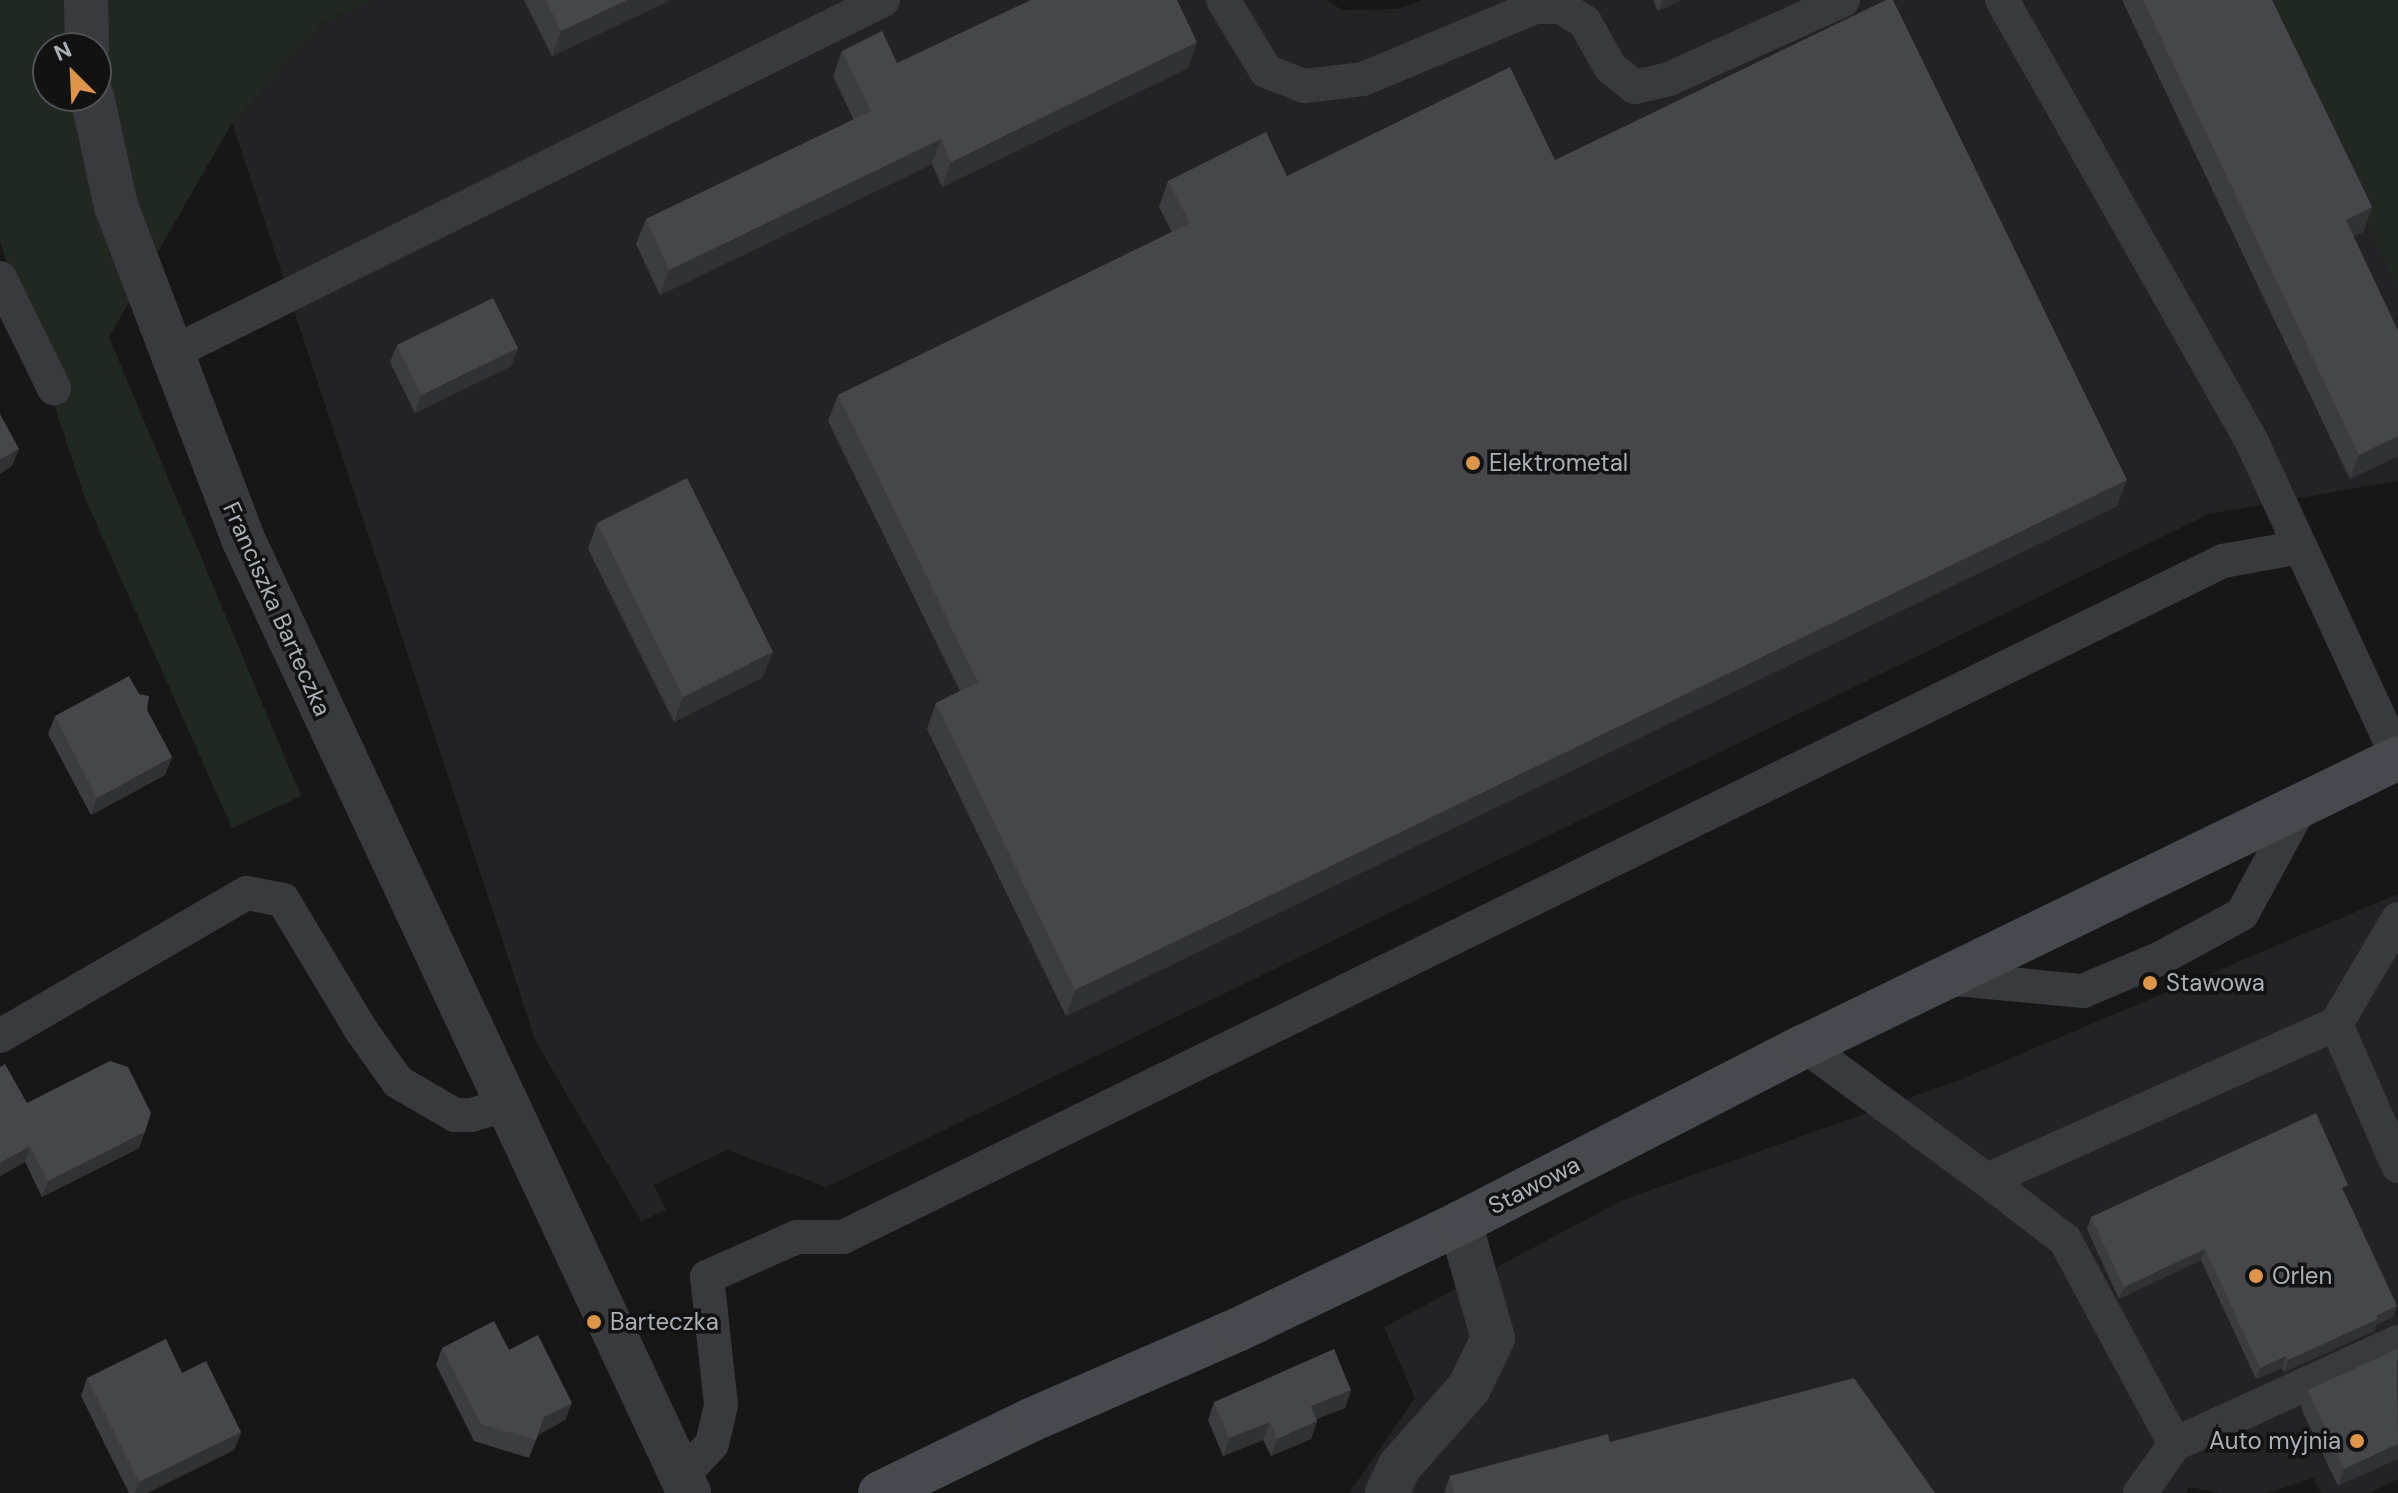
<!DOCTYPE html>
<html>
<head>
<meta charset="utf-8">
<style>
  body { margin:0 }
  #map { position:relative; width:2398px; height:1493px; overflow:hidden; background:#171718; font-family:"DM Sans",sans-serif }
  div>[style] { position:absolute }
  .built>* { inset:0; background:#232325 }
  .green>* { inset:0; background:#212821 }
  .lane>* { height:34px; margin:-17px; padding:0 17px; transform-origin:17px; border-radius:17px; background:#383a3d }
  .street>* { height:44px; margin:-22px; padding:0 22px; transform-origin:22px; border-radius:22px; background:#383a3d }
  .secondary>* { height:44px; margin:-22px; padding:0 22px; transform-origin:22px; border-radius:22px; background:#46494d }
  .wall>* { inset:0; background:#3c3d40 }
  .shaded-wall>* { inset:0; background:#313234 }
  .building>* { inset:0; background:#46474b }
  .dots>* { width:22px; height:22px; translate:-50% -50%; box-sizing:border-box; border:4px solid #121213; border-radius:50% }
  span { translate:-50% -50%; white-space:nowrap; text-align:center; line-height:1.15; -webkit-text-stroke:7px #121213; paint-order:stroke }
  .poi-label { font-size:24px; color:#aab0b7 }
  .left { translate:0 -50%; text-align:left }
  .right { translate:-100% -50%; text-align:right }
  .street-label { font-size:24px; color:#aab0b7 }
  .north { position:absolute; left:32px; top:32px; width:80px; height:80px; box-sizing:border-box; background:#121213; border:2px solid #4f5155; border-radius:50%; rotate:336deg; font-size:22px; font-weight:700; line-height:32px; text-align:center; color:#aab0b7 }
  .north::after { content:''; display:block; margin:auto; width:28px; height:36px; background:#dc954b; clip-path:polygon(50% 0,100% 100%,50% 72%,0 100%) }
</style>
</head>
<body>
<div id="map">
  <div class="built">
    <i style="clip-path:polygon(371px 0,1327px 0,1342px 10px,1397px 9px,1423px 0,2284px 0,2398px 235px,2398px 481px,2209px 514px,827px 1187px,727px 1150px,654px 1185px,666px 1210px,641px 1221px,536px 1042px,232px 123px,323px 23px)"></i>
    <i style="clip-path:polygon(2398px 894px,2398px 1479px,2370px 1493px,2321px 1493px,2313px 1478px,2267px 1493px,2219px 1493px,2189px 1487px,2185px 1493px,1349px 1493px,1415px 1398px,1384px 1327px,1623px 1200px,1957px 1081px)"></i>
  </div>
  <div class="green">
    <i style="clip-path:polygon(evenodd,0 0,371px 0,323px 23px,232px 123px,109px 337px,301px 796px,232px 828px,85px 498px,0 242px,0 0,48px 48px,96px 48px,96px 96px,48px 96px,48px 48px)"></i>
    <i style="clip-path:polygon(2261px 0,2398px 0,2398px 287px)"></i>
  </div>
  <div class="lane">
    <i style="left:1223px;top:0;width:83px;rotate:58.8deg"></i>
    <i style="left:1266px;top:71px;width:41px;rotate:21.5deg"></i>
    <i style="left:1304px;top:86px;width:59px;rotate:-6.8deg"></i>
    <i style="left:1363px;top:79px;width:186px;rotate:-22.7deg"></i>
    <i style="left:1535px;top:7px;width:26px"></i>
    <i style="left:1561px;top:7px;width:28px;rotate:32deg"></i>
    <i style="left:1585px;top:22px;width:51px;rotate:60.9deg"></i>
    <i style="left:1610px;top:67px;width:32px;rotate:39deg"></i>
    <i style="left:1635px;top:87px;width:35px;rotate:-13deg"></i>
    <i style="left:1669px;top:79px;width:191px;rotate:-24.4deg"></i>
    <i style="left:2002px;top:0;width:506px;rotate:60.49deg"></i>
    <i style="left:2251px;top:440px;width:350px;rotate:65.2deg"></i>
    <i style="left:0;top:278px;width:123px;rotate:63.9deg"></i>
    <i style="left:170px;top:354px;width:796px;rotate:-26.4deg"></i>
    <i style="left:1945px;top:978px;width:139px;rotate:5.4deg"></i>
    <i style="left:2083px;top:991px;width:85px;rotate:-22.9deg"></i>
    <i style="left:2161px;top:958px;width:92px;rotate:-28.5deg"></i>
    <i style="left:2242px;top:914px;width:122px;rotate:-61.5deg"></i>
    <i style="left:2336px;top:1024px;width:155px;rotate:66.4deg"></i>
    <i style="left:0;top:1036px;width:285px;rotate:-30.1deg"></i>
    <i style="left:247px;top:893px;width:37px;rotate:11deg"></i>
    <i style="left:283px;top:900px;width:152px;rotate:59deg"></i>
    <i style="left:361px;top:1030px;width:64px;rotate:54.6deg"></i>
    <i style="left:398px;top:1082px;width:66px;rotate:30.1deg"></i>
    <i style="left:455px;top:1115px;width:16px"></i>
    <i style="left:471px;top:1115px;width:36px;rotate:-16deg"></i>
    <i style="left:1805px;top:1046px;width:226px;rotate:36.4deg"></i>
    <i style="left:1987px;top:1180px;width:382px;rotate:-24.1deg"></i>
    <i style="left:2336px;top:1024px;width:122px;rotate:-59.4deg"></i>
    <i style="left:1987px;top:1180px;width:98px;rotate:37.6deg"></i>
    <i style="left:2065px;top:1240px;width:232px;rotate:61.7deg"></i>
    <i style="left:2175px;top:1444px;width:60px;rotate:125.5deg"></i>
    <i style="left:2175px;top:1444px;width:245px;rotate:-24.6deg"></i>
    <i style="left:682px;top:1476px;width:44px;rotate:-46.8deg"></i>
    <i style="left:712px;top:1444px;width:40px;rotate:-77deg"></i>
    <i style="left:721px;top:1405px;width:129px;rotate:-96.2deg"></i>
    <i style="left:707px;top:1277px;width:98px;rotate:-24deg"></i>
    <i style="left:797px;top:1237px;width:46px"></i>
    <i style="left:843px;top:1237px;width:1537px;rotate:-26.1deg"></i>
    <i style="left:2223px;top:561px;width:78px;rotate:-10.3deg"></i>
  </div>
  <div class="street">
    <i style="left:86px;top:0;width:48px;rotate:88.8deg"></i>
    <i style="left:92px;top:96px;width:113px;rotate:77.7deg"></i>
    <i style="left:116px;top:206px;width:356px;rotate:69.1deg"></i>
    <i style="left:243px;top:539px;width:1053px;rotate:64.94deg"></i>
    <i style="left:1387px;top:1493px;width:29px;rotate:-65deg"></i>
    <i style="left:1399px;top:1467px;width:106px;rotate:-48.5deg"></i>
    <i style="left:1469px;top:1388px;width:55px;rotate:-64.4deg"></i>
    <i style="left:1493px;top:1338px;width:120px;rotate:-106deg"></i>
  </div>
  <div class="secondary">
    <i style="left:880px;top:1493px;width:168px;rotate:-25.8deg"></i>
    <i style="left:1031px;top:1420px;width:225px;rotate:-23.6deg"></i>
    <i style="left:1237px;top:1330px;width:247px;rotate:-25.6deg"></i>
    <i style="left:1460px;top:1223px;width:388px;rotate:-27.2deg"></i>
    <i style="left:1805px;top:1046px;width:659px;rotate:-25.9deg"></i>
  </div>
  <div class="wall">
    <i style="clip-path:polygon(524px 0,671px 0,552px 56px)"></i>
    <i style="clip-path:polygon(1653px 0,1681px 0,1658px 11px)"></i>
    <i style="clip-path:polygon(2122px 0,2272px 0,2372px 207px,2363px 232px,2353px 236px,2398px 331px,2398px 456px,2350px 479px)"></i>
    <i style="clip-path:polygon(1197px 42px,1188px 68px,942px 187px,932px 164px,660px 295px,636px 244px,646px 219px,854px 120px,833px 76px,842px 51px,897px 63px)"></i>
    <i style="clip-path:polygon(1555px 160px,2117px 506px,1066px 1016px,927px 729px,936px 703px,960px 691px,828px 421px,838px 395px,1172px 232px,1159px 207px,1168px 181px,1287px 176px)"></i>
    <i style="clip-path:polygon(397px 345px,518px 348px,511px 366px,415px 413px,390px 362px)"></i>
    <i style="clip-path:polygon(597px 523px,763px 677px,674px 722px,588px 549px)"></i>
    <i style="clip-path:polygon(147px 710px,172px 757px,165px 775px,91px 815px,48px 734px,55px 716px)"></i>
    <i style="clip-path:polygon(0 1067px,27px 1103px,139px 1148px,42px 1197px,25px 1162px,0 1176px)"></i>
    <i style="clip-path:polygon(2345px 1194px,2397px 1306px,2393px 1317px,2376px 1325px,2374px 1331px,2284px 1372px,2282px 1368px,2256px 1379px,2201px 1260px,2119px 1299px,2087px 1229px,2091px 1217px)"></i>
    <i style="clip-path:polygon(442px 1348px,509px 1350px,572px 1403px,565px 1420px,538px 1435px,529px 1458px,474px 1441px,436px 1365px)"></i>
    <i style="clip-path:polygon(2398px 1351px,2338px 1486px,2301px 1408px,2308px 1390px)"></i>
    <i style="clip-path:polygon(182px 1373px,241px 1432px,234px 1450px,147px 1493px,129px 1493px,81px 1396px,87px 1378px)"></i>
    <i style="clip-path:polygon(1351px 1390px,1345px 1408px,1316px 1419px,1317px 1421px,1311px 1439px,1271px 1456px,1263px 1440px,1223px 1456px,1208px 1420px,1214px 1402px)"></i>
    <i style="clip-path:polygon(1610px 1442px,1935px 1493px,1444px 1493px,1450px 1476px)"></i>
  </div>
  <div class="shaded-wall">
    <i style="clip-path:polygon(627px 0,671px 0,552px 56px,561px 31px)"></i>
    <i style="clip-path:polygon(1662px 0,1681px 0,1658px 11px)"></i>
    <i style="clip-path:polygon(1197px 42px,1188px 68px,942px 187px,951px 162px)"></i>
    <i style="clip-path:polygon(941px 139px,932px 164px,660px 295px,669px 270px)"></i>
    <i style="clip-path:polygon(2372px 207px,2363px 232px,2337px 244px,2346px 220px)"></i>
    <i style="clip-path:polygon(518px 348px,511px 366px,415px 413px,421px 395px)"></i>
    <i style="clip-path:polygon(2398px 436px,2398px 456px,2350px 479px,2359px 455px)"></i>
    <i style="clip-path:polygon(19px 449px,12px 466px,0 474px,0 460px)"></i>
    <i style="clip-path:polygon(2127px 480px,2117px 506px,1066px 1016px,1075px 990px)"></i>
    <i style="clip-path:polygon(773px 652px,763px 677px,674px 722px,683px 697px)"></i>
    <i style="clip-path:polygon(172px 757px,165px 775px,91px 815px,97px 798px)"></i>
    <i style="clip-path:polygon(145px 1132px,139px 1148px,42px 1197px,48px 1181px)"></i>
    <i style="clip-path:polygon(30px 1146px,25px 1162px,0 1176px,0 1163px)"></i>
    <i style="clip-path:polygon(2205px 1249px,2201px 1260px,2119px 1299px,2124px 1287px)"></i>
    <i style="clip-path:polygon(2397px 1306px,2393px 1317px,2376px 1325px,2374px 1331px,2284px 1372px,2288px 1360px)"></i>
    <i style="clip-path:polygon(2286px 1356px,2282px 1368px,2256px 1379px,2260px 1368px)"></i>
    <i style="clip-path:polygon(1351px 1390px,1345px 1408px,1304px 1424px,1311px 1406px)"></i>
    <i style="clip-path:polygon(572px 1403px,565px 1420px,537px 1435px,544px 1417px)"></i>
    <i style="clip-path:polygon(1317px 1421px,1311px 1439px,1271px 1456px,1277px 1439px)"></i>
    <i style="clip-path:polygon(1270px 1422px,1263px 1440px,1223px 1456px,1229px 1438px)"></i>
    <i style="clip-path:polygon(241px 1432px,234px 1450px,147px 1493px,135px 1493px,139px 1482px)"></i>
    <i style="clip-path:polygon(2398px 1444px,2398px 1459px,2338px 1486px,2344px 1469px)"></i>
  </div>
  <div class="building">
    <i style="clip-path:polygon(546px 0,627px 0,561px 31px)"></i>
    <i style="clip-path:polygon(1031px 0,1177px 0,1197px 42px,951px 162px,941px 139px,669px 270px,646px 219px,871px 111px,842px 51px,882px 31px,897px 63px)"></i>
    <i style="clip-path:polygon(1886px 0,1893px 0,2127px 480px,1075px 990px,936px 703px,978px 682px,838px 395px,1190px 223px,1168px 181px,1266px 132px,1287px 176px,1510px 67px,1555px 160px)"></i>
    <i style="clip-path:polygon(2143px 0,2272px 0,2372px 207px,2346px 220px,2398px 331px,2398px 436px,2359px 455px)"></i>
    <i style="clip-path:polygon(493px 298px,518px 348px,421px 395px,397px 345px)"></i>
    <i style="clip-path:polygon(0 414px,19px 449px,0 460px)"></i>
    <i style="clip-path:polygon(687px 478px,773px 652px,683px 697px,597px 523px)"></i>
    <i style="clip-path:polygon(129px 676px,139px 694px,149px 696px,147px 710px,172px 757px,97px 798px,55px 716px)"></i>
    <i style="clip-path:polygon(110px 1061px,128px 1067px,151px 1113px,145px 1132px,48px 1181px,30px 1146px,0 1163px,0 1067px,5px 1064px,27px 1103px)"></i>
    <i style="clip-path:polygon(2316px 1113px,2348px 1185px,2342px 1188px,2397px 1306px,2376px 1315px,2378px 1319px,2288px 1360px,2286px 1356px,2260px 1368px,2205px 1249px,2124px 1287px,2091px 1217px)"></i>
    <i style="clip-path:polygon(494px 1321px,509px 1350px,538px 1335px,572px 1403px,544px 1417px,536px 1440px,481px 1424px,442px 1348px)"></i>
    <i style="clip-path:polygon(166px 1339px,182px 1373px,206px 1361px,241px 1432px,139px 1482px,87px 1378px)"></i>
    <i style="clip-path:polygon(1334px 1349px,1351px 1390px,1311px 1406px,1317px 1421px,1277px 1439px,1270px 1422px,1229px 1438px,1214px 1402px)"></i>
    <i style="clip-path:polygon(2397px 1349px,2398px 1444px,2344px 1469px,2308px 1390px)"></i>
    <i style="clip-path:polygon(1854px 1378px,1935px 1493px,1454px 1493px,1450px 1476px,1608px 1434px,1610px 1442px)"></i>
  </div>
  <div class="dots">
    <i style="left:1473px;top:463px;background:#dc954b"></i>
    <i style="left:2150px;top:983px;background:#dc954b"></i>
    <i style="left:2256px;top:1276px;background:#dc954b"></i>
    <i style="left:594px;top:1322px;background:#dc954b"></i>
    <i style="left:2357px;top:1441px;background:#dc954b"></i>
  </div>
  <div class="poi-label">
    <span class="left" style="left:1489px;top:463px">Elektrometal</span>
    <span class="left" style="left:2166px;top:983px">Stawowa</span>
    <span class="left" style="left:2272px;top:1276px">Orlen</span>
    <span class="left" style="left:610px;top:1322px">Barteczka</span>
    <span class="right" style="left:2341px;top:1441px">Auto myjnia</span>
  </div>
  <div class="street-label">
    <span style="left:277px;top:609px;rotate:66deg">Franciszka Barteczka</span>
    <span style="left:1534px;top:1185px;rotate:-27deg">Stawowa</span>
  </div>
  <div class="north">N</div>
</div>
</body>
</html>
